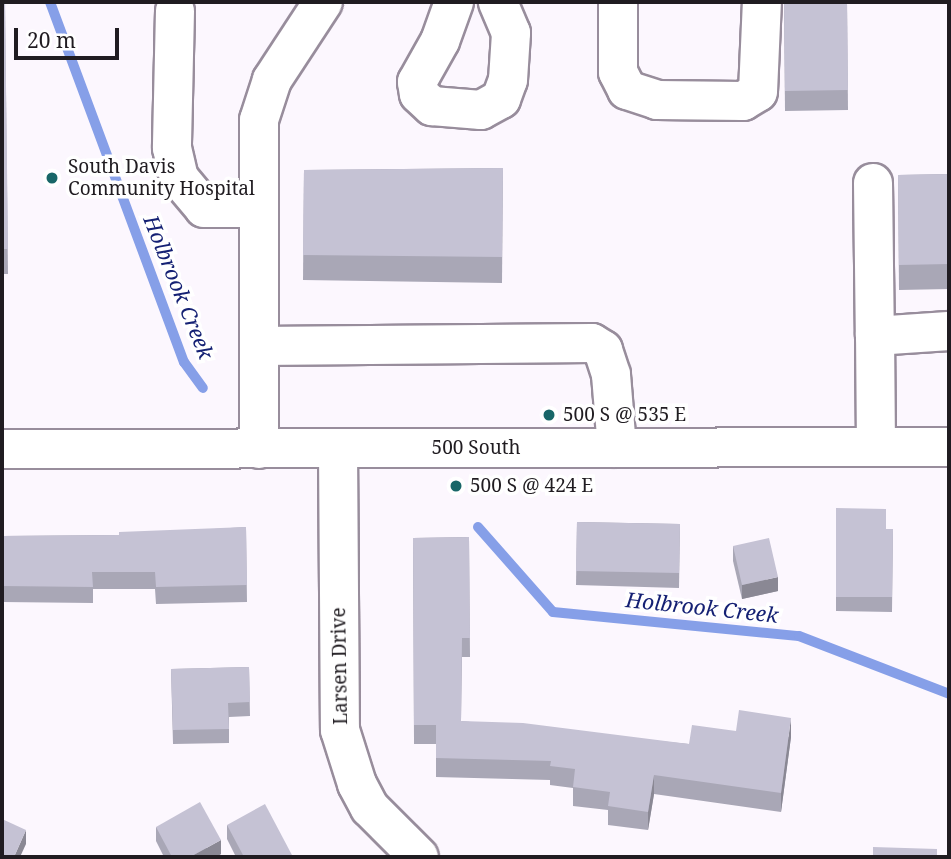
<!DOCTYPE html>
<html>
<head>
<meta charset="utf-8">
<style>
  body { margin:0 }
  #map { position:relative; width:951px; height:859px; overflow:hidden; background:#fcf7fe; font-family:"Noto Serif",serif }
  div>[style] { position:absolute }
  .stream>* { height:10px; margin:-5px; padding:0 5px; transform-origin:5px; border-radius:5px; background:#869fe8 }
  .roads { filter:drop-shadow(2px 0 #988d9c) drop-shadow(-2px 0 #988d9c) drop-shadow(0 2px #988d9c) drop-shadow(0 -2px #988d9c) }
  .minor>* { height:38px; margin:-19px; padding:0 19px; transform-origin:19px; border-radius:19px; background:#fff }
  .wall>* { inset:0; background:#a9a7b6 }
  .shaded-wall>* { inset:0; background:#8a8894 }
  .building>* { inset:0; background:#c5c2d4 }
  .dots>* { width:19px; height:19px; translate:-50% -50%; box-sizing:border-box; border:4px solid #fff; border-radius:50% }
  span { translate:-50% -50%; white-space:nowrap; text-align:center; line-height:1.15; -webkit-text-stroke:7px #fff; paint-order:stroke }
  .poi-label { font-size:19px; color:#201c21 }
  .left { translate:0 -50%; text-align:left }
  .street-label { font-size:19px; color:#201c21 }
  .water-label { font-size:21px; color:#152174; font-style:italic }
  .frame { position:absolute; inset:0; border:4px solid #201c21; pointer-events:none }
  .scale { position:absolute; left:14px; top:28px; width:105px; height:32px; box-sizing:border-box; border:4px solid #201c21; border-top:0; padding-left:9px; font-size:21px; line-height:24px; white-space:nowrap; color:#201c21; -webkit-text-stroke:5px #fff; paint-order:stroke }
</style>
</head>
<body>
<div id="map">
  <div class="stream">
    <i style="left:50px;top:2px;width:384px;rotate:69.6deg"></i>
    <i style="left:184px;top:362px;width:32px;rotate:54deg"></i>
    <i style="left:478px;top:527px;width:113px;rotate:48.6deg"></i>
    <i style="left:553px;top:612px;width:247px;rotate:5.6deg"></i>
    <i style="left:799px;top:636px;width:161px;rotate:21.1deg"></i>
  </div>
  <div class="roads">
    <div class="minor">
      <i style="left:454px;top:2px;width:41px;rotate:109.7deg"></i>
      <i style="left:440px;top:41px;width:47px;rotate:119.3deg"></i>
      <i style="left:417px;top:82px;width:12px;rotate:81deg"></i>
      <i style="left:419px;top:94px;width:18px;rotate:43deg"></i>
      <i style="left:432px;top:106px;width:49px;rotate:4.7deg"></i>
      <i style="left:481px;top:110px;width:23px;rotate:-29deg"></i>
      <i style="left:501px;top:99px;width:20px;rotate:-70deg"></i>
      <i style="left:508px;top:80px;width:47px;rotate:-86.3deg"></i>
      <i style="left:511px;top:33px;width:34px;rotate:-113deg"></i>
      <i style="left:618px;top:2px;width:70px;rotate:90deg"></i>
      <i style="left:618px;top:72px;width:20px;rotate:63deg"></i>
      <i style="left:627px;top:90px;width:32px;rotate:18deg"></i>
      <i style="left:657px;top:100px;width:86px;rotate:0.7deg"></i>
      <i style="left:743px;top:101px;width:17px;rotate:-31deg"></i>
      <i style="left:758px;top:92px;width:90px;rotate:-87.5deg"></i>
      <i style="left:175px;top:11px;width:137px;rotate:91.3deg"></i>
      <i style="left:172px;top:148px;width:31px;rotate:77deg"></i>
      <i style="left:179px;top:178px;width:39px;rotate:50deg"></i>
      <i style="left:204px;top:208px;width:55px"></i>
      <i style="left:873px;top:183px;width:153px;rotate:89.3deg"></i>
      <i style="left:259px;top:346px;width:333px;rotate:-0.5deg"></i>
      <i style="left:592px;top:343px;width:13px;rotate:32deg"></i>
      <i style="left:603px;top:350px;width:26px;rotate:72deg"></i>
      <i style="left:611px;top:375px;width:73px;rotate:85.3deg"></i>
      <i style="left:876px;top:447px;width:111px;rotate:-90.5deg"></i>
      <i style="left:875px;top:336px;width:74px;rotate:-3.9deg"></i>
      <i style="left:2px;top:449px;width:947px;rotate:-0.12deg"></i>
      <i style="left:259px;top:449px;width:329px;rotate:-90deg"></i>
      <i style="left:259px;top:120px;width:42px;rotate:-72deg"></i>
      <i style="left:272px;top:80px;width:93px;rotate:-56.8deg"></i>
      <i style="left:338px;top:449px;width:281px;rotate:89.6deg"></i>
      <i style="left:340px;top:730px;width:57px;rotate:72.5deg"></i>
      <i style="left:357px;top:784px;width:27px;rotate:62deg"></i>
      <i style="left:370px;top:808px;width:69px;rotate:45deg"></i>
    </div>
  </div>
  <div class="wall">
    <i style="clip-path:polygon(2px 2px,5px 2px,8px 274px,2px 274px)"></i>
    <i style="clip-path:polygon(784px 2px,847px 2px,848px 110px,785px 111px)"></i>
    <i style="clip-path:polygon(503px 168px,502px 283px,303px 280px,304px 170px)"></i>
    <i style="clip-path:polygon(949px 174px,949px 289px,899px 290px,898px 175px)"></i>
    <i style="clip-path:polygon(836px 508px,886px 529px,893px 529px,892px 612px,836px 611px)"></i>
    <i style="clip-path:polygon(577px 522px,680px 524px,679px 588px,576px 585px)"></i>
    <i style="clip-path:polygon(246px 527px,247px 602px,156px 604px,155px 589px,93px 589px,93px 603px,2px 602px,2px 536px,119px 535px)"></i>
    <i style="clip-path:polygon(469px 537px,470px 657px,462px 657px,461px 721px,689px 744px,736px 731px,791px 737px,781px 812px,654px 794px,648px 830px,608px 825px,608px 810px,573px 806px,573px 788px,550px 785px,550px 780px,436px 777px,436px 744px,414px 744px,413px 538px)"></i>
    <i style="clip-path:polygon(733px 546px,778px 591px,742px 599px,733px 561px)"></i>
    <i style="clip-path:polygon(249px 667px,250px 716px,229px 717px,229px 743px,173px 744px,171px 669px)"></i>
    <i style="clip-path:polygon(227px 825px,293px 857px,236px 857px,227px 839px)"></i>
    <i style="clip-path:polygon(156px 827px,221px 854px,216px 857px,164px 857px,156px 841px)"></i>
  </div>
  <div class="shaded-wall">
    <i style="clip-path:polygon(778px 577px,778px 591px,742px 599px,742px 585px)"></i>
    <i style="clip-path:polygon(791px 718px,791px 737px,781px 812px,781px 793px)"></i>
    <i style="clip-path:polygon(654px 775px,654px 794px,648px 830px,648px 812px)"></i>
    <i style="clip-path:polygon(26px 830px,26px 844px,20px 857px,14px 857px)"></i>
    <i style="clip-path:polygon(221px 840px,221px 854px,216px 857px,190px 857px)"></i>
  </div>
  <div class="building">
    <i style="clip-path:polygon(2px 2px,5px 2px,8px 249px,2px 249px)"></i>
    <i style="clip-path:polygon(784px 2px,847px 2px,848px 90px,785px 91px)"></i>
    <i style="clip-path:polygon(503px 168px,502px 257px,303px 255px,304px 170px)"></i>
    <i style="clip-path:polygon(949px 174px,949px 264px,899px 265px,898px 175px)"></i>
    <i style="clip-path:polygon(836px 508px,886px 509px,886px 529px,893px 529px,892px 597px,836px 597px)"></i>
    <i style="clip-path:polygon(577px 522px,680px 524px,679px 573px,576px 571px)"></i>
    <i style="clip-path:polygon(246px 527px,247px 585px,156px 587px,155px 572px,92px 572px,93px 587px,2px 586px,2px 536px,119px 535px,119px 532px)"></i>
    <i style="clip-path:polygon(469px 537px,470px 638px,462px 638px,461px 721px,523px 723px,689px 744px,692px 725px,736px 731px,739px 710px,791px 718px,781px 793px,654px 775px,648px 812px,608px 806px,610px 792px,573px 787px,575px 769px,550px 766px,551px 761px,436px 758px,436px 725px,414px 725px,413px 538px)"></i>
    <i style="clip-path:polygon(769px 538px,778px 577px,742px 585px,733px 546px)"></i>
    <i style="clip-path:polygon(249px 667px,250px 702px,228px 703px,229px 729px,173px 730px,171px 669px)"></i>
    <i style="clip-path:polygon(200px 802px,221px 840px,190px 857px,172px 857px,156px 827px)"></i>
    <i style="clip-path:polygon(265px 804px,293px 857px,244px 857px,227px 825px)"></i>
    <i style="clip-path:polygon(2px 819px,26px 830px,14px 857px,2px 857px)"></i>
    <i style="clip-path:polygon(873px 847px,937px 849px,937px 857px,873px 857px)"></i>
  </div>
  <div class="dots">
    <i style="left:52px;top:178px;background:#186668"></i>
    <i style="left:549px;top:415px;background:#186668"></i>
    <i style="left:456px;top:486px;background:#186668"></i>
  </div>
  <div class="poi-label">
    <span class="left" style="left:68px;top:178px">South Davis<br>Community Hospital</span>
    <span class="left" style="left:563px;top:415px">500 S @ 535 E</span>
    <span class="left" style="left:470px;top:486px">500 S @ 424 E</span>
  </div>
  <div class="street-label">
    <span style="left:476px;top:448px">500 South</span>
    <span style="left:340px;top:666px;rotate:-91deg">Larsen Drive</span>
  </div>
  <div class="water-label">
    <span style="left:179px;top:287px;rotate:68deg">Holbrook Creek</span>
    <span style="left:702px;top:607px;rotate:6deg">Holbrook Creek</span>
  </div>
  <div class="frame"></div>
  <div class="scale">20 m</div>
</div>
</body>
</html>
